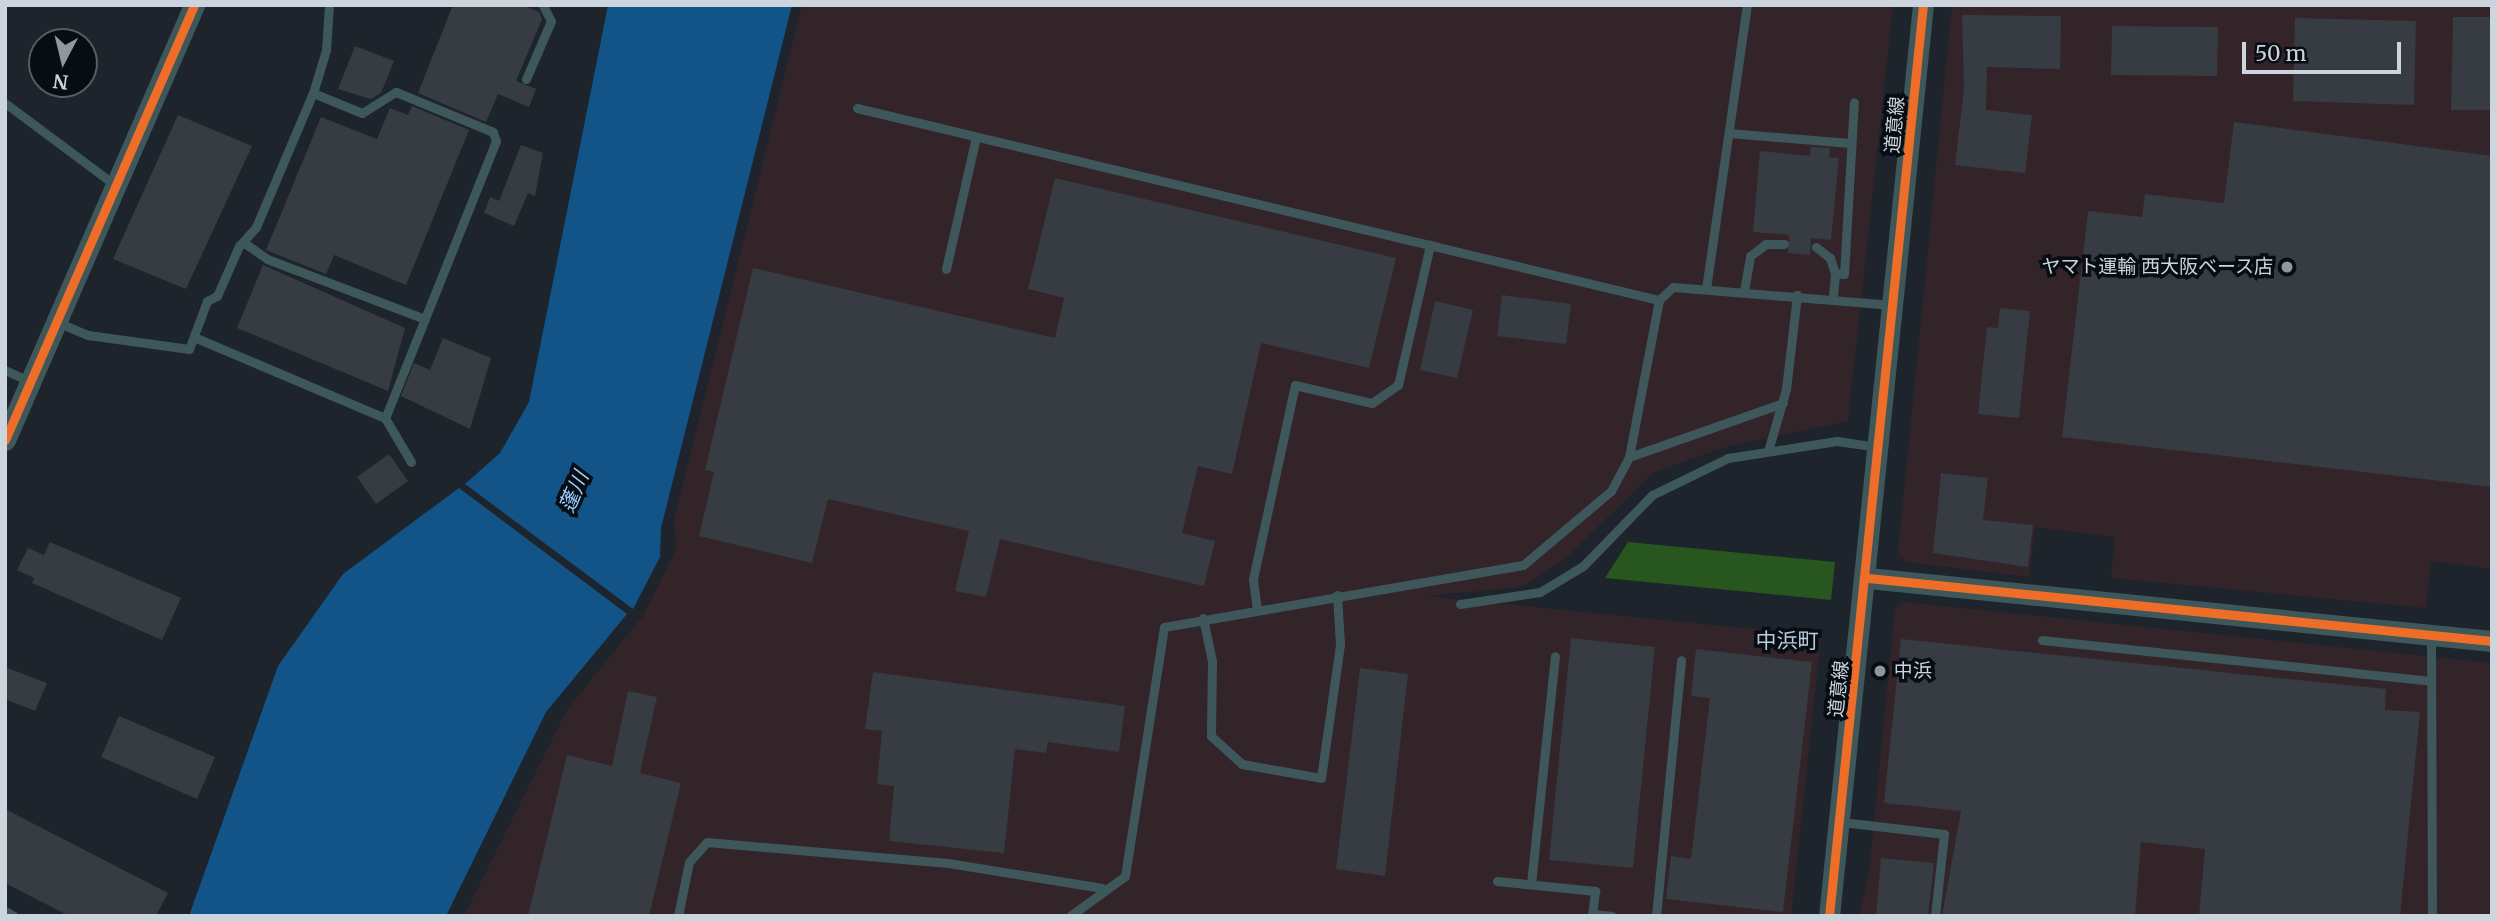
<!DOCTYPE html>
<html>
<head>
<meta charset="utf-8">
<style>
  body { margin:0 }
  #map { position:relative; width:2497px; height:921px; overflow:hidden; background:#1d242b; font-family:Merriweather,"Noto Sans JP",serif }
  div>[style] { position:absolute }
  .industrial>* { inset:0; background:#332429 }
  .forest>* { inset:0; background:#27561e }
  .water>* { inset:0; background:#125487 }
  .building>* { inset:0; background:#363c42 }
  .service>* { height:9px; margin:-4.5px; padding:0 4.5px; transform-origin:4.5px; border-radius:4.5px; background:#3e575a }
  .tertiary>* { height:21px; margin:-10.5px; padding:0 10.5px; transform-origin:10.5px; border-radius:10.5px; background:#3e575a }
  .cycleway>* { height:9px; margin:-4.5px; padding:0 4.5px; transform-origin:4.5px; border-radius:4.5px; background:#ee6e29 }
  .dots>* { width:19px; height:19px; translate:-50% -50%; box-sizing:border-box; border:4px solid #070d13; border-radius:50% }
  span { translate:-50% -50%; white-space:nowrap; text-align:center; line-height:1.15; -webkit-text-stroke:7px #070d13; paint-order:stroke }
  .street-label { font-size:19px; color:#ccd5dd }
  .poi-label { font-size:19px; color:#ccd5dd }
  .right { translate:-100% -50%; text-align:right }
  .left { translate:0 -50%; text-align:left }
  .water-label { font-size:21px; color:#9bcdfd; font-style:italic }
  .neighbourhood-label { font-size:21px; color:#b9cbdc }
  .frame { position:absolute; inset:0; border:7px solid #ccd5dd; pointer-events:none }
  .north { position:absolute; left:28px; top:28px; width:70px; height:70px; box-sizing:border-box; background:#070d13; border:2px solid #565d64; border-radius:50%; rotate:187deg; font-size:19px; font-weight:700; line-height:28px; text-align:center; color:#ccd5dd }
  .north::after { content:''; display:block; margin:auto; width:24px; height:32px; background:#8f979f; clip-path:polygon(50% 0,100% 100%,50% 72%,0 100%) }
  .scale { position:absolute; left:2242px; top:42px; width:159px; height:32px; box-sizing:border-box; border:4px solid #ccd5dd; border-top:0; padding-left:9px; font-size:21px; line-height:24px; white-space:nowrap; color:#ccd5dd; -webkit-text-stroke:5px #070d13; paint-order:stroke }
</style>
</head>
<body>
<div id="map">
  <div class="industrial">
    <i style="clip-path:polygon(802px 5px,1893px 5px,1848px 421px,1729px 446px,1654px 472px,1565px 559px,1523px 587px,1426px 596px,1821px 636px,1791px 916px,464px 916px,568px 708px,643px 616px,676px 549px,674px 520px)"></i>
    <i style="clip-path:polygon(1952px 5px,2492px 5px,2492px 569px,2431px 561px,2426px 608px,2111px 578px,2115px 537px,2035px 527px,2029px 577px,1906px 562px,1898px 553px)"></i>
    <i style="clip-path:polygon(1905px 602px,2492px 663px,2492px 916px,1859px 916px,1869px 872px,1895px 608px)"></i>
  </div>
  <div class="forest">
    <i style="clip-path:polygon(1628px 542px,1835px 562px,1831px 600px,1605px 578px)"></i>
  </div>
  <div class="water">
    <i style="clip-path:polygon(608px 5px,792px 5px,661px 528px,660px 557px,633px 609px,465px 484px,500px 453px,529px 402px)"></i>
    <i style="clip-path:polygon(459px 488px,627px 614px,546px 712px,446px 916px,189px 916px,278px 666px,343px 574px)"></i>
  </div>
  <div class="building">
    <i style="clip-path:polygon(453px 5px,522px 5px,539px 12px,542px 19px,516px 81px,536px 89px,529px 107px,498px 94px,486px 122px,418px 93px)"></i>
    <i style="clip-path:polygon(1962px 15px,2061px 16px,2060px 69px,1987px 67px,1986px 110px,2032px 115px,2025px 173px,1955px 165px,1964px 89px)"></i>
    <i style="clip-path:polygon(2453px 17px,2492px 17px,2492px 110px,2451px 110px)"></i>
    <i style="clip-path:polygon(2295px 18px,2416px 21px,2414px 105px,2293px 101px)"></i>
    <i style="clip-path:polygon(2112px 26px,2218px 27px,2217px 76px,2111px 75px)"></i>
    <i style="clip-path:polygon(355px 46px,394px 61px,381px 93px,371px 99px,338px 89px)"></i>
    <i style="clip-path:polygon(412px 106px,469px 130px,406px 285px,334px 255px,326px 274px,266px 250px,321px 117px,377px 139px,390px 108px,408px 115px)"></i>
    <i style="clip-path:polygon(178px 115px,252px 146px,186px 289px,113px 259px)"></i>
    <i style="clip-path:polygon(2234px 122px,2492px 156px,2492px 487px,2062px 437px,2088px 211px,2142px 217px,2145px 194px,2224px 203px)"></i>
    <i style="clip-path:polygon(521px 145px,543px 153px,535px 196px,528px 193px,514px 226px,484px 213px,490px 197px,499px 201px)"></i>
    <i style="clip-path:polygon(1811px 147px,1830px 148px,1829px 158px,1839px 158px,1831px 240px,1811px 238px,1810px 255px,1788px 253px,1789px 235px,1753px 232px,1760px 151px,1810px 156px)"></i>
    <i style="clip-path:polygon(1055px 178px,1396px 258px,1369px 368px,1261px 343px,1232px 474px,1198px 466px,1182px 533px,1215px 541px,1204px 586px,1000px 539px,986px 597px,955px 591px,969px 531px,828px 499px,812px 563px,699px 536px,714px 472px,705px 470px,753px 268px,1055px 338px,1064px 298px,1028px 289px)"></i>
    <i style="clip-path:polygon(263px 265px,405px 328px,388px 391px,237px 328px)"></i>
    <i style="clip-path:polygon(1502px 295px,1571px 304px,1566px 344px,1497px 336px)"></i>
    <i style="clip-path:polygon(1435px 301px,1473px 310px,1457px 378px,1420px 370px)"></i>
    <i style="clip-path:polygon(2000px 308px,2030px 311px,2019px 418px,1978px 414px,1987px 327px,1998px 328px)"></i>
    <i style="clip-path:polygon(443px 338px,491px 358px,470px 429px,401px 396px,414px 363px,430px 370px)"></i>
    <i style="clip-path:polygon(389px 454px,408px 481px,376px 504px,357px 477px)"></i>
    <i style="clip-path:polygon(1941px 473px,1988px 478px,1983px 520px,2033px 525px,2028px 567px,1933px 553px)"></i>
    <i style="clip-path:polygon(50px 542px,181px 598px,162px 640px,32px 583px,34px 578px,17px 570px,28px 548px,44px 555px)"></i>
    <i style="clip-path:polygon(1571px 638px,1655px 647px,1633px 868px,1549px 860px)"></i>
    <i style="clip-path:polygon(1901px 639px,2386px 689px,2385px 710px,2420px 712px,2400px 916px,2199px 916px,2205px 849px,2141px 842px,2135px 916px,1942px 916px,1961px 811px,1884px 803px)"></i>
    <i style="clip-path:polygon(1696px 649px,1812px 662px,1783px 912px,1666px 899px,1671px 856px,1691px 859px,1710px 698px,1691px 696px)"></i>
    <i style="clip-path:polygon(5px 667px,47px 683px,35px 711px,5px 699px)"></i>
    <i style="clip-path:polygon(1360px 668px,1408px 674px,1385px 876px,1336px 869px)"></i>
    <i style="clip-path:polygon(873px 672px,1125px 706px,1119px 752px,1048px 742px,1046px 753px,1015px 749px,1004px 853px,889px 841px,894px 786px,877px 784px,882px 731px,865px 729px)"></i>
    <i style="clip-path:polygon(628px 691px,657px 697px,640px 773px,681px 783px,649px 916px,528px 916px,567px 755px,612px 766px)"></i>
    <i style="clip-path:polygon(119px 716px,215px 757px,197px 799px,101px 757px)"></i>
    <i style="clip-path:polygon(5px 809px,168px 893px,156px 916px,69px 916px,5px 883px)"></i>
    <i style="clip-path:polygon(1881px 858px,1934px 863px,1928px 916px,1876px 916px)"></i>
  </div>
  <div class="service">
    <i style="left:526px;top:79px;width:63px;rotate:-66.7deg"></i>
    <i style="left:551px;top:21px;width:18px;rotate:-117deg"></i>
    <i style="left:313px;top:93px;width:53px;rotate:22.2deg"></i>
    <i style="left:362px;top:113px;width:40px;rotate:-32deg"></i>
    <i style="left:396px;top:92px;width:105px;rotate:22.4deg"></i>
    <i style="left:493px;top:132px;width:9px;rotate:72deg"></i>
    <i style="left:496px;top:141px;width:298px;rotate:111.8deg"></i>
    <i style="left:5px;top:103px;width:137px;rotate:36.7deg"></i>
    <i style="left:857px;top:108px;width:825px;rotate:13.46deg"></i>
    <i style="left:1729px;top:133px;width:121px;rotate:4.7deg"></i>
    <i style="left:243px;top:242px;width:29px;rotate:35deg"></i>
    <i style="left:267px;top:259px;width:169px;rotate:20.8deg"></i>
    <i style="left:1816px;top:247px;width:18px;rotate:38deg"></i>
    <i style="left:1830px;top:258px;width:16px;rotate:72deg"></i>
    <i style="left:946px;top:269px;width:135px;rotate:-77.2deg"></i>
    <i style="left:1706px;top:289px;width:287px;rotate:-81.8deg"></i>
    <i style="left:1744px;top:291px;width:36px;rotate:-80deg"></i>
    <i style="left:1750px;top:256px;width:20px;rotate:-37deg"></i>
    <i style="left:1766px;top:244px;width:18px"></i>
    <i style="left:1833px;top:297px;width:24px;rotate:-85deg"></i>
    <i style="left:1835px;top:273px;width:9px;rotate:6deg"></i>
    <i style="left:1844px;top:274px;width:172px;rotate:-86.7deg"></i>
    <i style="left:57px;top:322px;width:34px;rotate:23deg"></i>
    <i style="left:88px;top:335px;width:102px;rotate:7.9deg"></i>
    <i style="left:189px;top:349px;width:51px;rotate:-69.4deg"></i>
    <i style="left:207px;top:301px;width:11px;rotate:-27deg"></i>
    <i style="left:217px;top:296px;width:55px;rotate:-66.3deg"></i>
    <i style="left:239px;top:246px;width:25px;rotate:-48deg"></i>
    <i style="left:256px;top:227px;width:146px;rotate:-67deg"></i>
    <i style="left:313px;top:93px;width:45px;rotate:-73.2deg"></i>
    <i style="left:326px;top:50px;width:45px;rotate:-86.2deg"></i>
    <i style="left:194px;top:337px;width:207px;rotate:23deg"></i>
    <i style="left:385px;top:418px;width:51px;rotate:59.4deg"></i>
    <i style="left:5px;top:370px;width:26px;rotate:25deg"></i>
    <i style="left:1768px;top:451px;width:65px;rotate:-73.8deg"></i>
    <i style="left:1786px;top:389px;width:95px;rotate:-83.3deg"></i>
    <i style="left:1629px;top:457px;width:163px;rotate:-19.3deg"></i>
    <i style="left:1460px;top:604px;width:81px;rotate:-8.5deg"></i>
    <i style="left:1540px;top:592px;width:50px;rotate:-31.2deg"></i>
    <i style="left:1583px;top:566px;width:99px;rotate:-45.8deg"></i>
    <i style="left:1652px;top:495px;width:85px;rotate:-26deg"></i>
    <i style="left:1728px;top:458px;width:110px;rotate:-8.9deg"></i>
    <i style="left:1837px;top:441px;width:40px;rotate:8.5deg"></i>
    <i style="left:1257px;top:609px;width:30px;rotate:-98deg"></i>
    <i style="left:1253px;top:579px;width:198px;rotate:-77.8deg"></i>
    <i style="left:1295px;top:385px;width:79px;rotate:13.2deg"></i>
    <i style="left:1372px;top:403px;width:32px;rotate:-35deg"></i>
    <i style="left:1398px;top:385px;width:144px;rotate:-77.1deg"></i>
    <i style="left:1203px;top:618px;width:44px;rotate:78.2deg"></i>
    <i style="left:1212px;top:661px;width:75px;rotate:90.8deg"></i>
    <i style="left:1211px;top:736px;width:42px;rotate:42.1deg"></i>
    <i style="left:1242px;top:764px;width:80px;rotate:10deg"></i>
    <i style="left:1321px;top:778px;width:135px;rotate:-81.9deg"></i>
    <i style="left:1340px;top:644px;width:49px;rotate:-93.5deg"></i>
    <i style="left:2431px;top:635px;width:281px;rotate:89.8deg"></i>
    <i style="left:2042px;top:640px;width:391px;rotate:6deg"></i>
    <i style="left:1842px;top:822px;width:103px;rotate:6.7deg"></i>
    <i style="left:1944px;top:834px;width:82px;rotate:96.3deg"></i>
    <i style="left:1497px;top:881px;width:99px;rotate:5.8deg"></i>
    <i style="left:1595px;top:891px;width:25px;rotate:97deg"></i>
    <i style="left:1531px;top:884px;width:229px;rotate:-84deg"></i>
    <i style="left:5px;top:911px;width:10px;rotate:29deg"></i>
    <i style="left:1593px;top:914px;width:19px;rotate:6deg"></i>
    <i style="left:678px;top:916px;width:55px;rotate:-78.5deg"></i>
    <i style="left:689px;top:862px;width:27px;rotate:-48deg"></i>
    <i style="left:707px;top:842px;width:242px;rotate:5deg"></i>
    <i style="left:948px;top:863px;width:156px;rotate:9.2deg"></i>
    <i style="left:1070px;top:916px;width:68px;rotate:-36deg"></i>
    <i style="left:1125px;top:876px;width:252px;rotate:-81.1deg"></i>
    <i style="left:1164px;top:627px;width:364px;rotate:-9.8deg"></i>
    <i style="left:1523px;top:565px;width:115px;rotate:-40.1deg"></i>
    <i style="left:1611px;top:491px;width:38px;rotate:-62deg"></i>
    <i style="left:1629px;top:457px;width:160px;rotate:-79.2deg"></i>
    <i style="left:1659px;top:300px;width:19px;rotate:-43deg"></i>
    <i style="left:1673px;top:287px;width:220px;rotate:4.7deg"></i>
    <i style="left:1656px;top:916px;width:257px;rotate:-84.4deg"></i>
  </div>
  <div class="tertiary">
    <i style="left:5px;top:440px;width:474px;rotate:-66.5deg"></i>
    <i style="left:1868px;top:578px;width:627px;rotate:5.77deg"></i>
    <i style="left:1829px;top:916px;width:916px;rotate:-84.11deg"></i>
  </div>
  <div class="cycleway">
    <i style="left:5px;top:440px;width:474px;rotate:-66.5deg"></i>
    <i style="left:1868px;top:578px;width:627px;rotate:5.77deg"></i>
    <i style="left:1829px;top:916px;width:916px;rotate:-84.11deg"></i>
  </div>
  <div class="dots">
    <i style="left:2287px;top:267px;background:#8f979f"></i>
    <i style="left:1880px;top:671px;background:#8f979f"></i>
  </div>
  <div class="street-label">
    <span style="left:1895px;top:125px;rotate:-85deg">道意線</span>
    <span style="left:1839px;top:689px;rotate:-84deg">道意線</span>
  </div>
  <div class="poi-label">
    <span class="right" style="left:2273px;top:267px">ヤマト運輸 西大阪ベース店</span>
    <span class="left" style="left:1894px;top:671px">中浜</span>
  </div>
  <div class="water-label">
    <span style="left:574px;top:492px;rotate:-67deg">蓬川</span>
  </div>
  <div class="neighbourhood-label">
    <span style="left:1787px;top:641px">中浜町</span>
  </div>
  <div class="frame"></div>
  <div class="north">N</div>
  <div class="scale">50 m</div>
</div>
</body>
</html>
